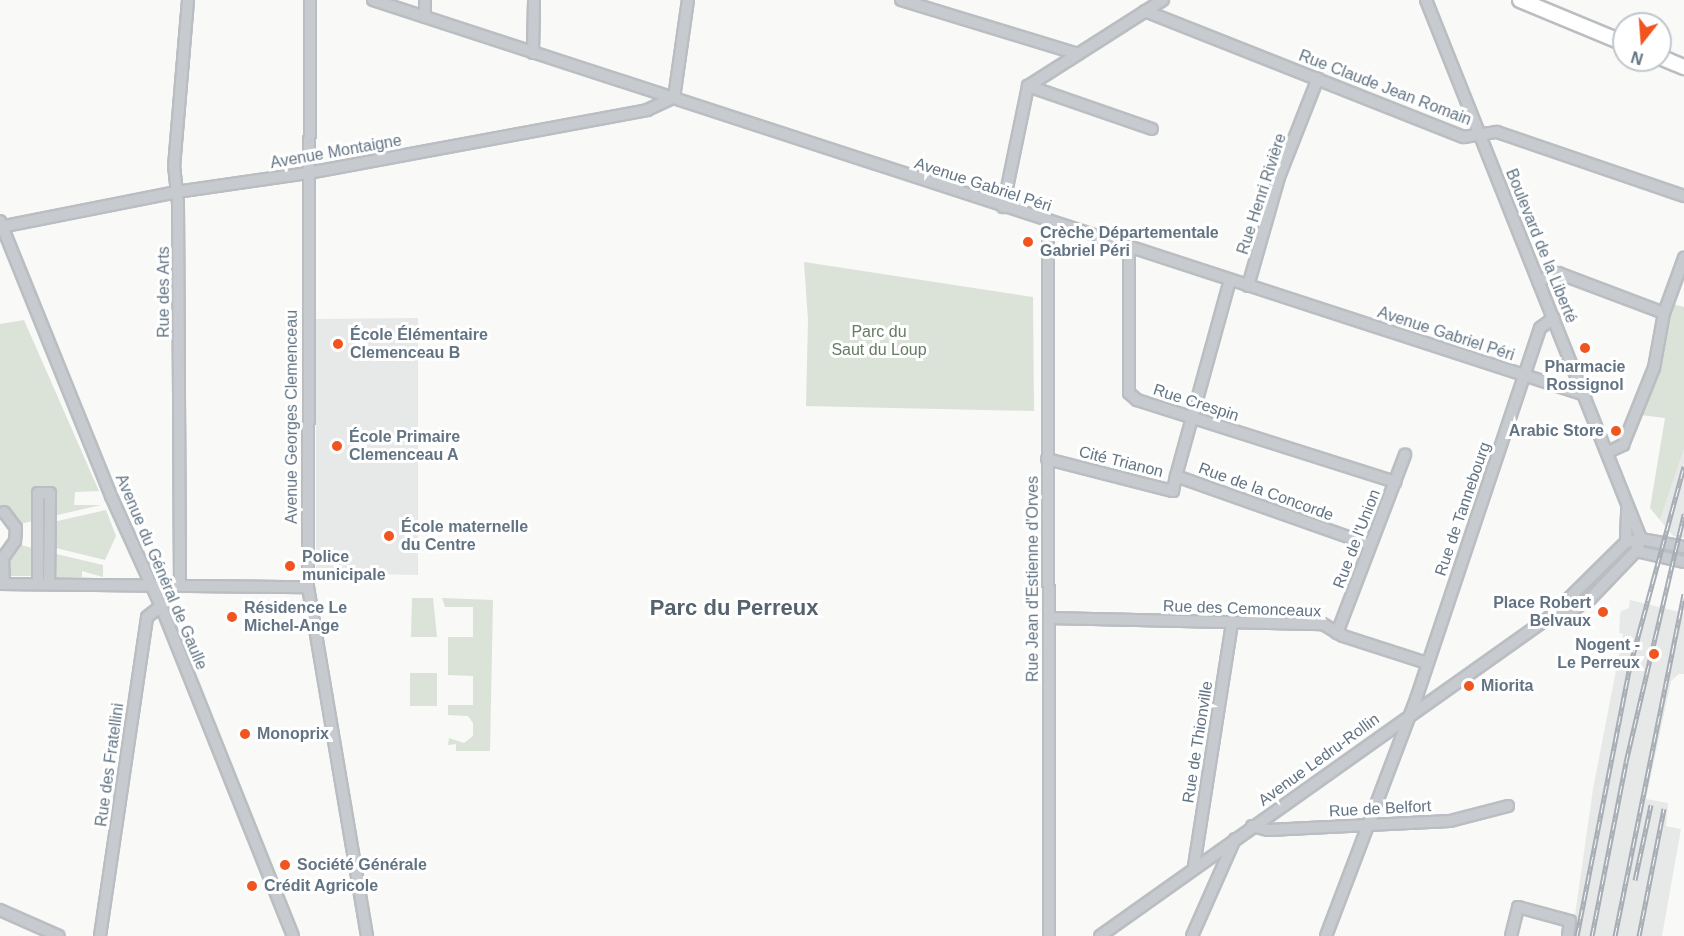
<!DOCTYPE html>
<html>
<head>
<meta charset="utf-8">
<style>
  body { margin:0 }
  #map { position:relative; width:1684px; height:936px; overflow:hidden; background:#f9f9f7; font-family:Arial,sans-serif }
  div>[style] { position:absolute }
  .built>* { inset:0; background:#e7e8e8 }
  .green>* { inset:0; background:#dbe2d8 }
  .roads { filter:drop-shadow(2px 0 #babec2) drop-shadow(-2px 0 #babec2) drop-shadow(0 2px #babec2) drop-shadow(0 -2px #babec2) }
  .minor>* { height:10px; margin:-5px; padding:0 5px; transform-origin:5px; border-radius:5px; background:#c7cbcf }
  .major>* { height:14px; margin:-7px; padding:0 7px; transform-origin:7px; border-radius:7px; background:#fff }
  .rail>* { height:5px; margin-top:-2.5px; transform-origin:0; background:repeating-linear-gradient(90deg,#fff 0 9px,#a7adb4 0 18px); box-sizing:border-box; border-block:2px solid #a7adb4 }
  .dots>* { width:16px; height:16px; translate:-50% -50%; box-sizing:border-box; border:3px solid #fff; border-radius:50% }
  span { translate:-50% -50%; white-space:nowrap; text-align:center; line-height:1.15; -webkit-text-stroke:6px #fff; paint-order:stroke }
  .street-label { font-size:16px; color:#627484 }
  .poi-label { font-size:16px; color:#627484; font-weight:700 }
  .left { translate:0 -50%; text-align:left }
  .right { translate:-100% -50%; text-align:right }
  .park-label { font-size:16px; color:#667b62 }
  .district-label { font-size:22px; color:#55636f; font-weight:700 }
  .north { position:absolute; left:1612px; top:12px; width:60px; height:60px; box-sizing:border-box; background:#fff; border:2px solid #c0c7ce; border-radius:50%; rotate:197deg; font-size:16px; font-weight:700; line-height:24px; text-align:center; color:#627484 }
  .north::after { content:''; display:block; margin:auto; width:21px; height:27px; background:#f1541f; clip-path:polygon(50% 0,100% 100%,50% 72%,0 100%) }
</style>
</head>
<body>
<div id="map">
  <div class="built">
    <i style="clip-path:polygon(418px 318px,418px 575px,321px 573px,316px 569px,316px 319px)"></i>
    <i style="clip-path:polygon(1684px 449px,1684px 538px,1673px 536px,1660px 520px)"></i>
    <i style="clip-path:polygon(1630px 600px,1684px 613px,1684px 674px,1679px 674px,1671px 681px,1646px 799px,1668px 803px,1666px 826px,1681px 829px,1662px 936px,1572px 936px,1593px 789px,1623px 634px,1619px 633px,1620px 615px,1621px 611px,1629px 608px)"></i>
  </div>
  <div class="green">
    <i style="clip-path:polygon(804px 262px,1033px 297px,1034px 411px,806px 406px,808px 320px)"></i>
    <i style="clip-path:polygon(1673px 304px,1684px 307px,1684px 449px,1660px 520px,1650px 508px,1665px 418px,1640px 415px)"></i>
    <i style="clip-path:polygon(24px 320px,99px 491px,75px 492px,74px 505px,101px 505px,53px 516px,52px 497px,37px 497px,36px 520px,17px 525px,8px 505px,0 505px,0 324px)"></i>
    <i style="clip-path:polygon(106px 510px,116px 536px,105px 560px,52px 547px,53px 522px)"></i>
    <i style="clip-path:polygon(17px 544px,36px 549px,35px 576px,8px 576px,8px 558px)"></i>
    <i style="clip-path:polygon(52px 553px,103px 565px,103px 577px,82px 571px,82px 577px,52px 577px)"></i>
    <i style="clip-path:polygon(412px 598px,433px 598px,437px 637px,411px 637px)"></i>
    <i style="clip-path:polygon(442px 598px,493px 600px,490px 751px,456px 751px,456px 744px,448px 745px,449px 738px,464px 743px,473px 736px,473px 723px,468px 716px,448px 715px,448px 705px,473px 705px,473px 676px,448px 675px,448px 637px,473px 637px,473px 607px,445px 607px)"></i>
    <i style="clip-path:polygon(410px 673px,437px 673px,437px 706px,410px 706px)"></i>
  </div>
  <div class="roads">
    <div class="minor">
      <i style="left:310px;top:0;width:587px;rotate:90.2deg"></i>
      <i style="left:308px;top:587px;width:354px;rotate:80.4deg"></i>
      <i style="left:373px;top:0;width:1275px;rotate:18.05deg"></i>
      <i style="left:425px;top:0;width:17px;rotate:90deg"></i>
      <i style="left:901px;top:0;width:185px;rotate:17deg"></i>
      <i style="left:1426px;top:0;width:580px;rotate:68.25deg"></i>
      <i style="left:1145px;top:11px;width:343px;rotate:21.6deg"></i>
      <i style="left:1464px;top:137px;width:33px;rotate:-9deg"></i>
      <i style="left:1497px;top:132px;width:198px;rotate:18.9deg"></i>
      <i style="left:533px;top:53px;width:53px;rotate:-88.9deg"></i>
      <i style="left:1028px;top:86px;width:131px;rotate:19.1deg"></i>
      <i style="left:674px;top:98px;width:99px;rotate:-81.9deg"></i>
      <i style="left:1003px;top:207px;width:124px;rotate:-78.3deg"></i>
      <i style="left:1028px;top:86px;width:160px;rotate:-32.5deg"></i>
      <i style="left:0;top:221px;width:297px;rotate:68deg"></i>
      <i style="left:111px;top:496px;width:121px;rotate:65.6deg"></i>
      <i style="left:161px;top:606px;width:355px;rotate:68.2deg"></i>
      <i style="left:1048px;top:223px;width:713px;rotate:89.92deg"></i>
      <i style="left:0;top:227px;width:179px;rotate:-11.2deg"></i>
      <i style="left:176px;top:192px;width:133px;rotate:-8.2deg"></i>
      <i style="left:308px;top:173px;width:345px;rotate:-10.5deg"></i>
      <i style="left:647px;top:110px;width:29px;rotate:-25deg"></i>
      <i style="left:1129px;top:247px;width:146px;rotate:90deg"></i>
      <i style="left:1129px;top:393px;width:11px;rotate:41deg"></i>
      <i style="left:1137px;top:400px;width:271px;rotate:17.6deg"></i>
      <i style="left:1230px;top:280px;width:203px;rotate:105.4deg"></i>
      <i style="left:1176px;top:476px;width:204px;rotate:19.5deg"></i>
      <i style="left:1538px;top:281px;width:22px;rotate:-22deg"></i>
      <i style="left:1558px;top:273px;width:113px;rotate:20.7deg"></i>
      <i style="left:1248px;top:286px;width:113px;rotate:-74.1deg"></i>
      <i style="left:1279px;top:177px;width:106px;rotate:-68.5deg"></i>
      <i style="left:1608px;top:452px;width:17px;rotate:-25deg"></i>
      <i style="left:1623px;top:445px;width:83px;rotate:-68.1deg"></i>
      <i style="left:1654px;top:368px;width:56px;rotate:-79.7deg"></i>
      <i style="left:1664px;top:313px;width:59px;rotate:-70deg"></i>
      <i style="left:1047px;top:459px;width:130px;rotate:14.3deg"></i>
      <i style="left:1173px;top:491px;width:15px;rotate:-79deg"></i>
      <i style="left:4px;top:512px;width:20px;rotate:53deg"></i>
      <i style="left:16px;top:528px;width:13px;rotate:94deg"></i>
      <i style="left:15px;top:541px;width:21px;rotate:125deg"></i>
      <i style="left:3px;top:558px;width:25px;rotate:88deg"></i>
      <i style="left:1626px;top:542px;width:33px;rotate:-88deg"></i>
      <i style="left:1636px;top:551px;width:49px;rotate:12.9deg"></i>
      <i style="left:0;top:584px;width:308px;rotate:0.6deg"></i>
      <i style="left:38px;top:584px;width:91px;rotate:-90deg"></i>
      <i style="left:38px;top:493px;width:12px"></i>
      <i style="left:50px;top:493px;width:91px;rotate:90.6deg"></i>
      <i style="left:180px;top:585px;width:382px;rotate:-90.3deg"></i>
      <i style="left:178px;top:203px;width:36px;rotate:-96deg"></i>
      <i style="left:174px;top:167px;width:168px;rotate:-85.2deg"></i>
      <i style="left:1551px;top:616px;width:14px;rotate:-4deg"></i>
      <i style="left:1565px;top:615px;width:30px;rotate:-33deg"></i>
      <i style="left:1590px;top:599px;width:66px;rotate:-46.2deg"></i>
      <i style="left:1636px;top:551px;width:13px;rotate:-67deg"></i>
      <i style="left:1049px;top:618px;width:274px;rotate:1.3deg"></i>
      <i style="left:1323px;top:624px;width:23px;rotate:31deg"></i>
      <i style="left:1343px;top:636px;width:88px;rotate:17.8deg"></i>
      <i style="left:1337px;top:633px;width:191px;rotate:-69.1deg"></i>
      <i style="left:1252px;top:826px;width:16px;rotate:14deg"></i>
      <i style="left:1268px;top:830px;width:182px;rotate:-2.8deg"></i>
      <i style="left:1450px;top:821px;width:60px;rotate:-14.5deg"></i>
      <i style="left:1194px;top:866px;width:246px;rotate:-81.1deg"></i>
      <i style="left:0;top:910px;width:64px;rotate:23.8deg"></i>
      <i style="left:100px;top:936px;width:322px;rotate:-81.6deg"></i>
      <i style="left:147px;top:617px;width:18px;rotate:-38deg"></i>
      <i style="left:1100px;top:936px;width:553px;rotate:-35.36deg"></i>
      <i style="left:1551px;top:616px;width:105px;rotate:-44.6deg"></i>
      <i style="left:1626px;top:542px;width:15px;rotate:-11deg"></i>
      <i style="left:1641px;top:539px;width:44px;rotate:10.5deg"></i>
      <i style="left:1192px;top:936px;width:106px;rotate:-66.1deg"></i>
      <i style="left:1326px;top:936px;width:254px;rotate:-69.2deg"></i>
      <i style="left:1416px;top:699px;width:391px;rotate:-71.5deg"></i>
      <i style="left:1540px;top:328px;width:17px;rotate:-36deg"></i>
      <i style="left:1511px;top:936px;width:30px;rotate:-76deg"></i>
      <i style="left:1518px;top:907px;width:54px;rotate:15.1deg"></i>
      <i style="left:1570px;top:921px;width:15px;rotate:98deg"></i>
    </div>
    <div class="major">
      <i style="left:1520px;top:0;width:113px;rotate:22.5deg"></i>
      <i style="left:1660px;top:57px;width:26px;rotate:23deg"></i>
    </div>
  </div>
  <div class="rail">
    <i style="left:1635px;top:880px;width:77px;rotate:-78deg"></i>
    <i style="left:1577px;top:936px;width:271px;rotate:-78.9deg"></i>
    <i style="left:1629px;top:670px;width:211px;rotate:-74.9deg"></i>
    <i style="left:1592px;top:936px;width:177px;rotate:-78.9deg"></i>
    <i style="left:1626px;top:762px;width:255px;rotate:-76.8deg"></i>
    <i style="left:1615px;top:936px;width:349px;rotate:-78.6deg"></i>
    <i style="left:1639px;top:936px;width:130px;rotate:-78.9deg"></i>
  </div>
  <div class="dots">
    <i style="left:1028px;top:242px;background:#f1541f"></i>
    <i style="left:338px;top:344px;background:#f1541f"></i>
    <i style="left:1585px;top:348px;background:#f1541f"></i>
    <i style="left:1616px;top:431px;background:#f1541f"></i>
    <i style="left:337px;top:446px;background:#f1541f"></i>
    <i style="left:389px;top:536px;background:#f1541f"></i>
    <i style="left:290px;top:566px;background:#f1541f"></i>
    <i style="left:1603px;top:612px;background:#f1541f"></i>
    <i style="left:232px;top:617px;background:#f1541f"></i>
    <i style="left:1654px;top:654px;background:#f1541f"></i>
    <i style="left:1469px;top:686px;background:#f1541f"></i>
    <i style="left:245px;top:734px;background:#f1541f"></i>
    <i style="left:285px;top:865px;background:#f1541f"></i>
    <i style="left:252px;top:886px;background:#f1541f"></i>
  </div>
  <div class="street-label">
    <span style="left:1385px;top:88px;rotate:21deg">Rue Claude Jean Romain</span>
    <span style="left:336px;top:152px;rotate:-10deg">Avenue Montaigne</span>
    <span style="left:983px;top:185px;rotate:18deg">Avenue Gabriel Péri</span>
    <span style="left:1262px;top:194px;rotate:-72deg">Rue Henri Rivière</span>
    <span style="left:1541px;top:246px;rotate:68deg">Boulevard de la Liberté</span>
    <span style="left:164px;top:292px;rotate:-90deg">Rue des Arts</span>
    <span style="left:1446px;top:334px;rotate:18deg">Avenue Gabriel Péri</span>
    <span style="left:1196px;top:403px;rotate:18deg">Rue Crespin</span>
    <span style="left:292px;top:417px;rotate:-90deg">Avenue Georges Clemenceau</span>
    <span style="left:1121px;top:462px;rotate:14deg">Cité Trianon</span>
    <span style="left:1266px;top:492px;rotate:20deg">Rue de la Concorde</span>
    <span style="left:1463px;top:509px;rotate:-71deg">Rue de Tannebourg</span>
    <span style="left:1357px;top:539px;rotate:-69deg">Rue de l'Union</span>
    <span style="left:161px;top:572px;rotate:67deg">Avenue du Général de Gaulle</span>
    <span style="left:1033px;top:579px;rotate:-90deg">Rue Jean d'Estienne d'Orves</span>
    <span style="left:1242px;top:609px;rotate:2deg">Rue des Cemonceaux</span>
    <span style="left:1198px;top:742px;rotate:-81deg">Rue de Thionville</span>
    <span style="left:1319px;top:760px;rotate:-36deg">Avenue Ledru-Rollin</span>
    <span style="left:110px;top:765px;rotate:-82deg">Rue des Fratellini</span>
    <span style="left:1380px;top:809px;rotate:-3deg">Rue de Belfort</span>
  </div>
  <div class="poi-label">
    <span class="left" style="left:1040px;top:242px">Crèche Départementale<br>Gabriel Péri</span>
    <span class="left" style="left:350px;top:344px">École Élémentaire<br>Clemenceau B</span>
    <span style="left:1585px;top:376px">Pharmacie<br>Rossignol</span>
    <span class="right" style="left:1604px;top:431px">Arabic Store</span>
    <span class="left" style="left:349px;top:446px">École Primaire<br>Clemenceau A</span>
    <span class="left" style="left:401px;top:536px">École maternelle<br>du Centre</span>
    <span class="left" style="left:302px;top:566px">Police<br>municipale</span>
    <span class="right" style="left:1591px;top:612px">Place Robert<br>Belvaux</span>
    <span class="left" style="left:244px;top:617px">Résidence Le<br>Michel-Ange</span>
    <span class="right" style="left:1640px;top:654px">Nogent -<br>Le Perreux</span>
    <span class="left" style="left:1481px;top:686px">Miorita</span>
    <span class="left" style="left:257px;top:734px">Monoprix</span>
    <span class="left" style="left:297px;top:865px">Société Générale</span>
    <span class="left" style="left:264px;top:886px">Crédit Agricole</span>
  </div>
  <div class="park-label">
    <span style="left:879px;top:341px">Parc du<br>Saut du Loup</span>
  </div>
  <div class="district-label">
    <span style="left:734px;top:608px">Parc du Perreux</span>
  </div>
  <div class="north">N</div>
</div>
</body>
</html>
